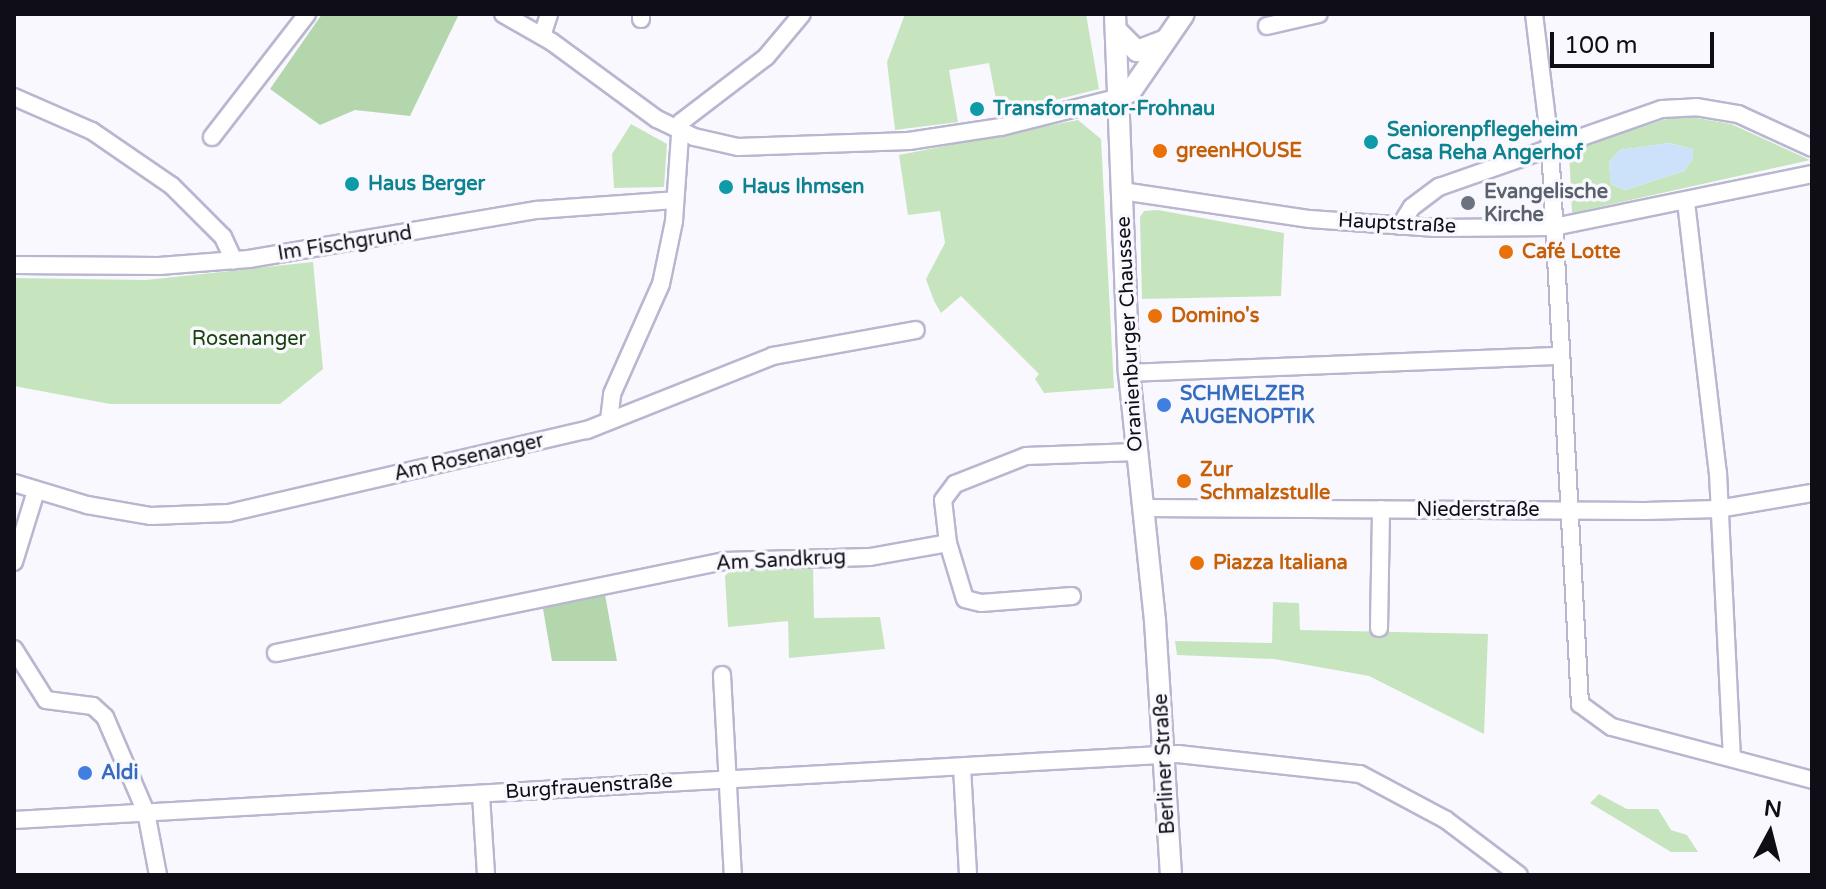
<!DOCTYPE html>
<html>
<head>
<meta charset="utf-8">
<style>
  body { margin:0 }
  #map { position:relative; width:1826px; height:889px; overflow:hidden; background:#f9f8fe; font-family:"Varela Round",sans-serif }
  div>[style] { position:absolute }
  .green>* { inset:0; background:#c6e5bf }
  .forest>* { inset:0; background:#b4d6ad }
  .water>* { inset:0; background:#cce2fa }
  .roads { filter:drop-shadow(2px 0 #b9b6d0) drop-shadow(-2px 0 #b9b6d0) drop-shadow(0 2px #b9b6d0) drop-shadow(0 -2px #b9b6d0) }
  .minor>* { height:16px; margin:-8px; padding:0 8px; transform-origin:8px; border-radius:8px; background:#fff }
  .major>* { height:20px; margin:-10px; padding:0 10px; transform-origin:10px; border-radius:10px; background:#fff }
  .dots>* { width:22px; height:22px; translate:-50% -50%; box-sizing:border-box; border:4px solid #f9f8fe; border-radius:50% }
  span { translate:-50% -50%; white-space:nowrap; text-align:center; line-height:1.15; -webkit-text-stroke:7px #f9f8fe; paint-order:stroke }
  .culture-label { font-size:20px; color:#0d838f; font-weight:700 }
  .left { translate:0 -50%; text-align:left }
  .food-label { font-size:20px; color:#c56008; font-weight:700 }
  .worship-label { font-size:20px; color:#5b616d; font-weight:700 }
  .street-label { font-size:20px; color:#0f0d16 }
  .park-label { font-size:20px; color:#164209 }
  .shop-label { font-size:20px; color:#366cbe; font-weight:700 }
  .frame { position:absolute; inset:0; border:16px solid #0f0d16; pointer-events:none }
  .north { position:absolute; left:1730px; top:793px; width:80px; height:80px; -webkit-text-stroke:6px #f9f8fe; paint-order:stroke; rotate:7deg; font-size:22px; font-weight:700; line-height:32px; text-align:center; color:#0f0d16 }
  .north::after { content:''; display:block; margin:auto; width:28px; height:36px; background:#0f0d16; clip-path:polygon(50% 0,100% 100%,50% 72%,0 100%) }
  .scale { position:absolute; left:1550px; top:32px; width:164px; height:36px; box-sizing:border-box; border:4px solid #0f0d16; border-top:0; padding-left:10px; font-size:24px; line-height:28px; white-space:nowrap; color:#0f0d16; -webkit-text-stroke:6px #f9f8fe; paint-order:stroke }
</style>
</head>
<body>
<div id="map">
  <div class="green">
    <i style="clip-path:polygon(905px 14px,1086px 14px,1099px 89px,999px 114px,989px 63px,949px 70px,958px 122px,895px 130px,887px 62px)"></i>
    <i style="clip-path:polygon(evenodd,1679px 115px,1731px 124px,1810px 160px,1572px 213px,1569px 150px,1679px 115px,1669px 143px,1693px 149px,1693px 158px,1684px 171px,1625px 190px,1611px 184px,1609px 162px,1620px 150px,1669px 143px)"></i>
    <i style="clip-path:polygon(1078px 120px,1101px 139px,1114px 388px,1044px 393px,1035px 379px,1039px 374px,961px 296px,941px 313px,934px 301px,926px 279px,945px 243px,940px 211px,908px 215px,899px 155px)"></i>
    <i style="clip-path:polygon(631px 124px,667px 144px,664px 187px,614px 188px,612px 154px)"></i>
    <i style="clip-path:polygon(1158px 210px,1284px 233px,1281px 296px,1142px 299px,1140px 217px,1144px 211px)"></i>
    <i style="clip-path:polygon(313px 262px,323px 369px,280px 404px,110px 404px,14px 386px,14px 278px,146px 280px)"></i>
    <i style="clip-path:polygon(813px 565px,814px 618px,880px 617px,885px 649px,789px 658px,788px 621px,728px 627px,725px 576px,733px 568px)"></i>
    <i style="clip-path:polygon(1273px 602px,1299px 603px,1300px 630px,1488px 634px,1484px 734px,1369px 676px,1274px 659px,1177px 655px,1175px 641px,1272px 643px)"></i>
    <i style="clip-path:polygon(1599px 794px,1627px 809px,1658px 809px,1671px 830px,1687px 835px,1698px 852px,1671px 852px,1590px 803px)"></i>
  </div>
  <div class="forest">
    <i style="clip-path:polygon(322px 14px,459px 14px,410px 116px,355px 110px,320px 125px,270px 89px)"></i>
    <i style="clip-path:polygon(604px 589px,617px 661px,552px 661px,542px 603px)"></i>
  </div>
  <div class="water">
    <i style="clip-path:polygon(1669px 143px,1693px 149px,1693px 158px,1684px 171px,1625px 190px,1611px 184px,1609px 162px,1620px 150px)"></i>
  </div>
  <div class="roads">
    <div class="minor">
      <i style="left:503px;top:14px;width:56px;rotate:29.7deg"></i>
      <i style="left:552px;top:42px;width:130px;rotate:36.3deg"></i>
      <i style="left:657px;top:119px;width:41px;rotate:25.9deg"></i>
      <i style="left:694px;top:137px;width:45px;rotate:12.8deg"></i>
      <i style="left:738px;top:147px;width:171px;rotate:-2deg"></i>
      <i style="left:909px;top:141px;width:93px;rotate:-8.7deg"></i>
      <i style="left:1001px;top:127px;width:123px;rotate:-14.1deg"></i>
      <i style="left:1534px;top:14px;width:132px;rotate:83deg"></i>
      <i style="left:1550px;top:145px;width:560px;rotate:86.93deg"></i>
      <i style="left:1580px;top:704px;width:39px;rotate:36deg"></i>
      <i style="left:1612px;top:727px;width:207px;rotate:14.8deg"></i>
      <i style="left:641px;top:19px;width:5px;rotate:-90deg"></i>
      <i style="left:1267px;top:26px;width:53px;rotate:-13deg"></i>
      <i style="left:542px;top:36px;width:23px;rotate:-72deg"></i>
      <i style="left:14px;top:97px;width:85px;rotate:23.6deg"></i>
      <i style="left:92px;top:131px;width:97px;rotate:34.5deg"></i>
      <i style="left:172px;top:186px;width:72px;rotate:45deg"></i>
      <i style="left:223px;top:237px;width:26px;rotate:65deg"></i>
      <i style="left:212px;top:137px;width:155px;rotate:-52.3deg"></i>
      <i style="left:1122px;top:191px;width:190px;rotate:8.5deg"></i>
      <i style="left:1310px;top:219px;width:126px;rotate:4.1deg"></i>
      <i style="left:1436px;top:228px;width:118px;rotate:-0.5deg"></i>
      <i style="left:1554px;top:227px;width:263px;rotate:-11.6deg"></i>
      <i style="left:1686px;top:202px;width:273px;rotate:83.3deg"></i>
      <i style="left:1718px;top:473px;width:285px;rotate:87.2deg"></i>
      <i style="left:1400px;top:226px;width:22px;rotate:-58deg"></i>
      <i style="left:1412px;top:207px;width:34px;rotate:-37deg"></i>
      <i style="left:1439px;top:187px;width:236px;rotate:-19.3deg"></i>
      <i style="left:1662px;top:109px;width:34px;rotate:-3deg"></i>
      <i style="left:1696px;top:107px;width:43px;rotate:9.5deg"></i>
      <i style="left:1738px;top:114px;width:81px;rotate:24.7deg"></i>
      <i style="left:14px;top:265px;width:145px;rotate:0.4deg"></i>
      <i style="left:159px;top:266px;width:90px;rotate:-4.4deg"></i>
      <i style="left:249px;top:259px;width:292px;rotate:-9.7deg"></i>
      <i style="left:537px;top:210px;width:138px;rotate:-4.1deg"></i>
      <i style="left:1129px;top:373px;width:431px;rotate:-2.3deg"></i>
      <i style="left:609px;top:420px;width:26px;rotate:-83deg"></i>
      <i style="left:612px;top:394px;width:120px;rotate:-66deg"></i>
      <i style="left:661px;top:284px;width:64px;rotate:-78.3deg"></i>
      <i style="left:674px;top:221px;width:99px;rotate:-86deg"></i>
      <i style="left:681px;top:122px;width:107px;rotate:-37.4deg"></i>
      <i style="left:766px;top:57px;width:56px;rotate:-50.1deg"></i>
      <i style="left:14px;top:483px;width:76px;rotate:16.8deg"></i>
      <i style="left:87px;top:505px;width:65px;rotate:9.8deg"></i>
      <i style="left:151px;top:516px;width:78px;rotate:-2.2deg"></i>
      <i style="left:229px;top:513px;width:367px;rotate:-13.1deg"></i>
      <i style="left:587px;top:430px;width:200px;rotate:-21.7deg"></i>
      <i style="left:773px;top:356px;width:145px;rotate:-10.3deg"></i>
      <i style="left:1142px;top:508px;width:503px;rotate:0.34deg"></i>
      <i style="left:1645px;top:511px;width:73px;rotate:-1.6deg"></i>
      <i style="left:1718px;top:509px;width:95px;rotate:-9.7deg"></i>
      <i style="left:14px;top:562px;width:74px;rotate:-72.8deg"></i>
      <i style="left:1072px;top:596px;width:91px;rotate:175.6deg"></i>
      <i style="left:981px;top:603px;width:16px;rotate:-166deg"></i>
      <i style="left:965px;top:599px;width:59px;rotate:-106.9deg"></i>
      <i style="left:948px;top:543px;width:43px;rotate:-96.6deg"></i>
      <i style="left:943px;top:500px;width:20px;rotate:-53deg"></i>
      <i style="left:955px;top:484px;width:76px;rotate:-21.5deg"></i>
      <i style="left:1026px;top:456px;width:110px;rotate:-2.1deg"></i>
      <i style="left:1379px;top:628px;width:119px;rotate:-89deg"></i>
      <i style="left:14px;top:649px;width:60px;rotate:57.9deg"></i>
      <i style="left:46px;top:700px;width:47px;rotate:7.3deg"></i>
      <i style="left:93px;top:706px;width:16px;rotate:43deg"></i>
      <i style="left:105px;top:717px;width:103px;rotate:66.7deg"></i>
      <i style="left:146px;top:812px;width:64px;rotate:79.2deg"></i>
      <i style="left:276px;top:653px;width:457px;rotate:-11.6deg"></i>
      <i style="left:724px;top:561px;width:146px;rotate:-1.6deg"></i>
      <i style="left:870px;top:557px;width:79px;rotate:-10.2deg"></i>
      <i style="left:722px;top:675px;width:200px;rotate:86.9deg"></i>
      <i style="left:962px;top:767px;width:108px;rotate:86.8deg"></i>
      <i style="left:481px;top:795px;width:80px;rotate:86.4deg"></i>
      <i style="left:14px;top:820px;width:1166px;rotate:-3.25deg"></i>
      <i style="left:1178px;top:754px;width:183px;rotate:6.3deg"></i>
      <i style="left:1360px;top:774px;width:98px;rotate:28.1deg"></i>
      <i style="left:1446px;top:820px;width:91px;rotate:37deg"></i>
    </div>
    <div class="major">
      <i style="left:1115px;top:14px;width:359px;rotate:87.8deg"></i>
      <i style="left:1129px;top:373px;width:249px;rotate:84deg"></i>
      <i style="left:1155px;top:621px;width:255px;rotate:86.4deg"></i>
      <i style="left:1116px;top:30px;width:30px;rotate:45deg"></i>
      <i style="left:1137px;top:51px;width:30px;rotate:-21deg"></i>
      <i style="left:1120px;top:97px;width:13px;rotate:-29deg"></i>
      <i style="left:1131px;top:91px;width:93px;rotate:-55.5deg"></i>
    </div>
  </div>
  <div class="dots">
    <i style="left:977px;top:109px;background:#0f9aa8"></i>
    <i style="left:1371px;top:142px;background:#0f9aa8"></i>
    <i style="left:1160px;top:151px;background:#e8710a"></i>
    <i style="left:352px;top:184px;background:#0f9aa8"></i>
    <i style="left:726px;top:187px;background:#0f9aa8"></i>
    <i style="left:1468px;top:203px;background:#6b7280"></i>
    <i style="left:1506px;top:252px;background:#e8710a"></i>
    <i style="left:1155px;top:316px;background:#e8710a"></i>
    <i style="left:1164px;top:405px;background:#3f7fe0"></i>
    <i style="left:1184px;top:481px;background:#e8710a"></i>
    <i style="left:1197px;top:563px;background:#e8710a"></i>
    <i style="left:85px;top:773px;background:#3f7fe0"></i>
  </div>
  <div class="culture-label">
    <span class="left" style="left:993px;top:109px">Transformator-Frohnau</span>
    <span class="left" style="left:1387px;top:142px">Seniorenpflegeheim<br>Casa Reha Angerhof</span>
    <span class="left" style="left:368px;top:184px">Haus Berger</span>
    <span class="left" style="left:742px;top:187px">Haus Ihmsen</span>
  </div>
  <div class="food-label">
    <span class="left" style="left:1176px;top:151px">greenHOUSE</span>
    <span class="left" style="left:1522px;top:252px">Café Lotte</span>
    <span class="left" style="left:1171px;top:316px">Domino's</span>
    <span class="left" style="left:1200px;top:482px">Zur<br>Schmalzstulle</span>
    <span class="left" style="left:1213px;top:563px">Piazza Italiana</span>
  </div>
  <div class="worship-label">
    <span class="left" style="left:1484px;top:204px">Evangelische<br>Kirche</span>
  </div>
  <div class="street-label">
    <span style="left:1397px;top:224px;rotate:3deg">Hauptstraße</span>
    <span style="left:345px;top:244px;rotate:-9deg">Im Fischgrund</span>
    <span style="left:1130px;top:334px;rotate:-93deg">Oranienburger Chaussee</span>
    <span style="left:469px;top:458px;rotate:-13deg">Am Rosenanger</span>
    <span style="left:1478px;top:510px">Niederstraße</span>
    <span style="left:781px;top:561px;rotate:-3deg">Am Sandkrug</span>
    <span style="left:1165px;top:764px;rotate:-93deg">Berliner Straße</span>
    <span style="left:589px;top:787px;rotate:-4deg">Burgfrauenstraße</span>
  </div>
  <div class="park-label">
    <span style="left:249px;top:339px">Rosenanger</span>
  </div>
  <div class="shop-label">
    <span class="left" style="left:1180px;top:406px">SCHMELZER<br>AUGENOPTIK</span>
    <span class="left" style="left:101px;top:773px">Aldi</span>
  </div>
  <div class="frame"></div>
  <div class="north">N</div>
  <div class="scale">100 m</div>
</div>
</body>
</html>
